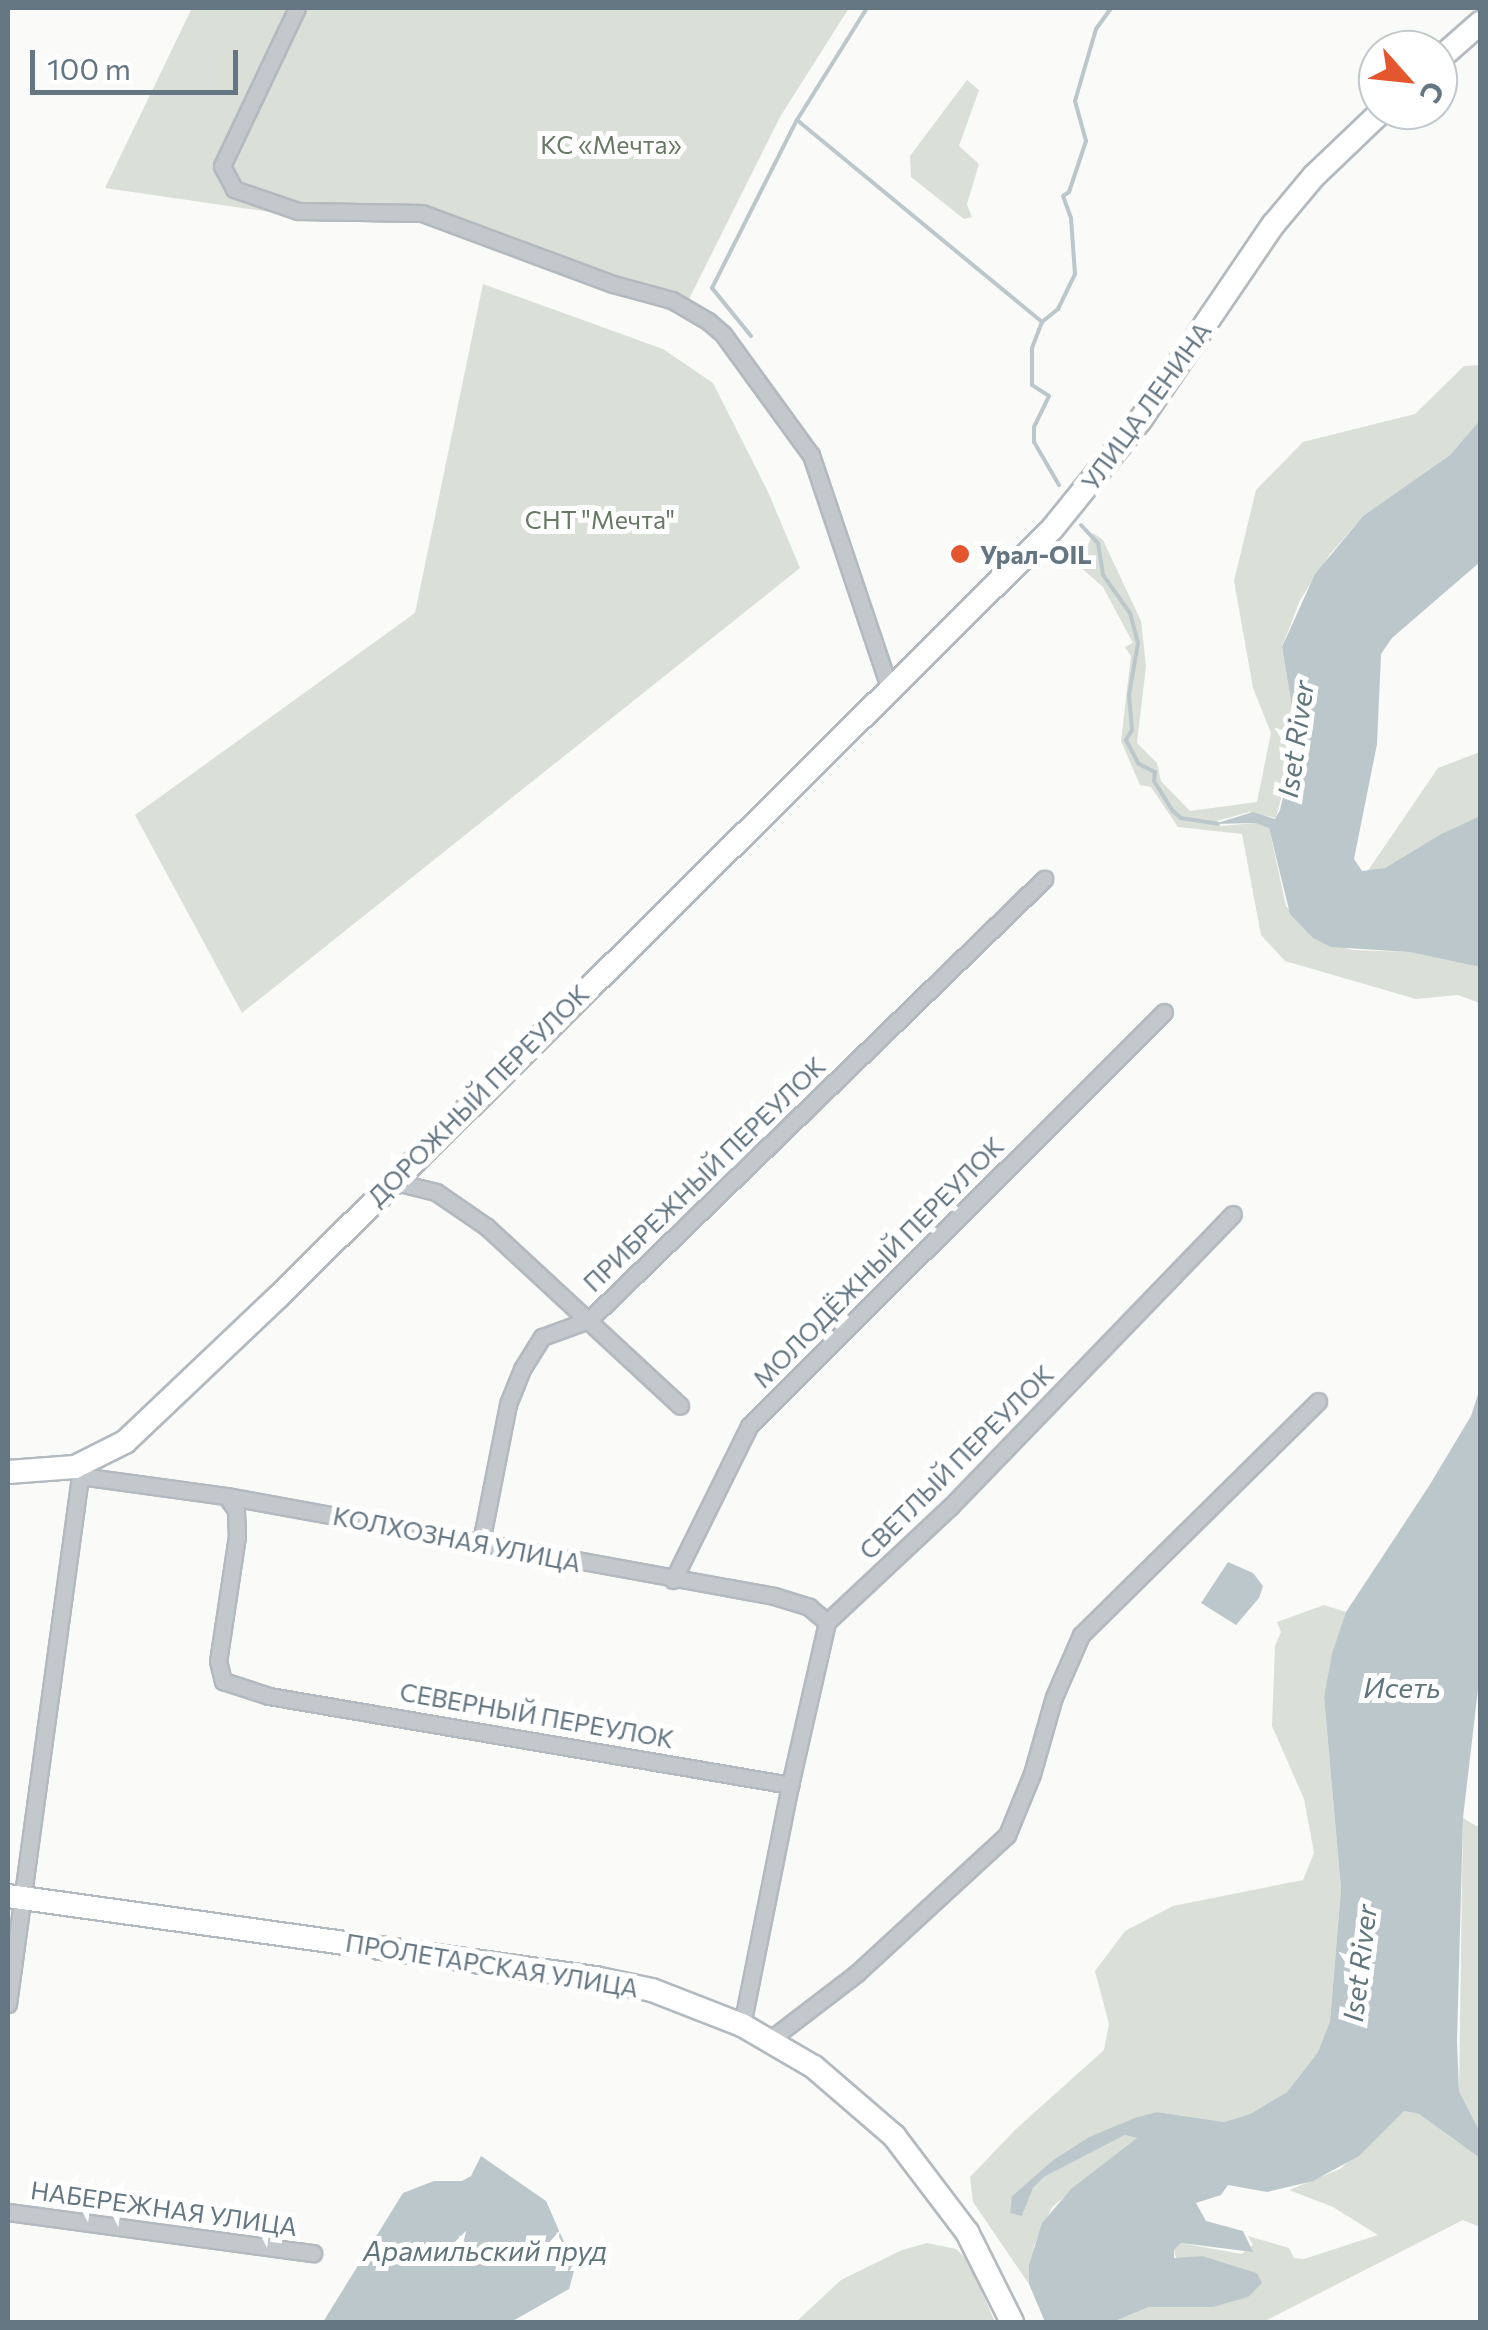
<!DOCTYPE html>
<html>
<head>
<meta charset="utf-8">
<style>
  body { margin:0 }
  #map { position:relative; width:1488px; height:2330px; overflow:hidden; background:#fafaf8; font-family:Commissioner,sans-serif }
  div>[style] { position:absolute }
  .green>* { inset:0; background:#dadfd7 }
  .water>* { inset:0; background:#bbc7cb }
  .stream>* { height:4px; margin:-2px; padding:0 2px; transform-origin:2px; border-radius:2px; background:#bbc7cb }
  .roads { filter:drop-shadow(2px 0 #b3babf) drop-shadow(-2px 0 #b3babf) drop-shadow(0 2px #b3babf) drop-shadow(0 -2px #b3babf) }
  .minor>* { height:15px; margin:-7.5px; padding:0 7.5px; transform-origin:7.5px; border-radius:7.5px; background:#c3c8cc }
  .secondary>* { height:22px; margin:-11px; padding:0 11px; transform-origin:11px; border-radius:11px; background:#fff }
  .dots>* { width:28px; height:28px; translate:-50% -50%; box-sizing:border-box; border:5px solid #fff; border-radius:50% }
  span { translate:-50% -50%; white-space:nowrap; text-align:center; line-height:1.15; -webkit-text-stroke:10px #fff; paint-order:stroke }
  .park-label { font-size:25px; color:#687a64 }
  .street-label { font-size:25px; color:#657683 }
  .poi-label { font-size:25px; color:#657683; font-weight:700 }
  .left { translate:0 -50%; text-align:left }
  .water-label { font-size:28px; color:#60757c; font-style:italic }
  .frame { position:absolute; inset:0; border:10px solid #657683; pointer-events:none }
  .north { position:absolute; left:1358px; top:30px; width:100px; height:100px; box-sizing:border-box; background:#fff; border:2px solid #c1c8cd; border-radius:50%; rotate:117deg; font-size:28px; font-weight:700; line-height:40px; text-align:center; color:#657683 }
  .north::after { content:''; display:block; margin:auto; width:35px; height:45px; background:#e4572e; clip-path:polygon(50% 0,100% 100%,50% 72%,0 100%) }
  .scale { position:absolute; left:30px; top:50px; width:208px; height:45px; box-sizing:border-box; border:5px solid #657683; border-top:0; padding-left:12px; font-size:30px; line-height:35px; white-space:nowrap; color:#657683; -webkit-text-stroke:8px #fff; paint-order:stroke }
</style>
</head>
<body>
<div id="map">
  <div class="green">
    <i style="clip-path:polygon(192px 8px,849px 8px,780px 117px,681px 315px,438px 224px,298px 216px,105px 188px)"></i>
    <i style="clip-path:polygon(967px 80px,979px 90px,959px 146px,979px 164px,967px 204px,972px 217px,964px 219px,911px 177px,910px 156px)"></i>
    <i style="clip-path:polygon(483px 284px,663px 349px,713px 383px,768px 492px,800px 568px,242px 1013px,135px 815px,415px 613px)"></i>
    <i style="clip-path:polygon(1480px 365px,1480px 420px,1450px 455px,1363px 516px,1330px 554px,1300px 600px,1282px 647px,1297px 737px,1276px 818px,1249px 812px,1217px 821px,1221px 826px,1255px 823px,1269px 828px,1286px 906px,1313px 938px,1352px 950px,1409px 952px,1480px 967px,1480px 1003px,1458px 995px,1416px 999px,1285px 961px,1261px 935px,1242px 834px,1178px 827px,1151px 787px,1140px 785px,1121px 741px,1131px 656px,1125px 647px,1133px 643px,1103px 587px,1079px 566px,1093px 533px,1103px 540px,1141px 621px,1146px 666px,1137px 743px,1157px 763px,1161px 781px,1190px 811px,1257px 802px,1271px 733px,1253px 688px,1234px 581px,1256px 490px,1303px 442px,1415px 414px,1464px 366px)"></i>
    <i style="clip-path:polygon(1480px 752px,1480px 816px,1441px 834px,1385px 868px,1367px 872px,1438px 768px)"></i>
    <i style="clip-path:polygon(1324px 1605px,1346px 1612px,1324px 1697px,1341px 1889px,1330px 2021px,1318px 2052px,1287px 2092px,1250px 2114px,1224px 2122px,1157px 2112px,1089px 2137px,1053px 2160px,1012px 2196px,1022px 2216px,1033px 2188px,1044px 2177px,1125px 2135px,1137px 2138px,1052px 2207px,1034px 2246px,1029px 2284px,973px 2202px,970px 2177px,1015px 2130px,1104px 2050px,1109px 2024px,1095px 1971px,1125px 1931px,1173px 1906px,1303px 1880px,1314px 1853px,1304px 1799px,1272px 1726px,1275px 1646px,1281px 1632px,1277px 1622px)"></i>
    <i style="clip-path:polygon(1463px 1818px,1480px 1828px,1480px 2132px,1459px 2091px)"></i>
    <i style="clip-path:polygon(1404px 2111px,1419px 2114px,1480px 2158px,1480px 2227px,1463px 2220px,1263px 2322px,1113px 2322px,1149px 2307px,1213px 2307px,1257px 2273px,1203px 2256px,1177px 2260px,1174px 2250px,1181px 2243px,1242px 2254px,1253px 2245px,1248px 2236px,1289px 2248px,1294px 2258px,1304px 2259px,1378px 2235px,1333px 2207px,1289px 2190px,1340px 2169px)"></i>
    <i style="clip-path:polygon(927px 2243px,956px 2249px,967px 2259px,995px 2322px,796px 2322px,841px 2280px,902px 2250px)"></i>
  </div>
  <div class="water">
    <i style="clip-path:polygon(1480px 420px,1480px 562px,1392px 638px,1381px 654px,1377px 744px,1354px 859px,1362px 871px,1385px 868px,1441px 834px,1480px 816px,1480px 967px,1409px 952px,1331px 947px,1313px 938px,1290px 914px,1269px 828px,1255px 823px,1214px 824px,1253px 812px,1275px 819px,1280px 810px,1297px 737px,1282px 647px,1315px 574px,1363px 516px,1450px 455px)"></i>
    <i style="clip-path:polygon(1480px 1388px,1480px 1672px,1463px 1818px,1457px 2042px,1459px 2091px,1480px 2132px,1480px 2158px,1419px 2114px,1404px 2111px,1359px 2156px,1313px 2181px,1267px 2192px,1228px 2185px,1221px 2195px,1196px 2203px,1206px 2221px,1243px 2231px,1253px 2252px,1181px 2243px,1174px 2250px,1174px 2258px,1203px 2256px,1257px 2273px,1262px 2283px,1248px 2297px,1213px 2307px,1149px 2307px,1113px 2322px,1045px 2322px,1029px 2284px,1029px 2265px,1042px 2223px,1071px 2189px,1137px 2138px,1125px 2135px,1044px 2177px,1033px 2188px,1022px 2216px,1010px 2213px,1012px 2196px,1053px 2160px,1089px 2137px,1135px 2118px,1157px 2112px,1224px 2122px,1250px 2114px,1287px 2092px,1318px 2052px,1330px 2021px,1341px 1889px,1324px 1697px,1332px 1654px,1346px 1612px,1429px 1486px,1471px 1416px)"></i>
    <i style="clip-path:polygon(1228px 1562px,1253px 1573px,1263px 1586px,1259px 1598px,1236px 1625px,1201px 1603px)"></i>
    <i style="clip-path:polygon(481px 2156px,546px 2201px,575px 2267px,569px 2289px,511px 2322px,323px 2322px,403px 2193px,434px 2181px,462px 2181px,471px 2176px)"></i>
  </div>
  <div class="stream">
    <i style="left:797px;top:120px;width:132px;rotate:-58deg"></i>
    <i style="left:751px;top:336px;width:62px;rotate:-129.1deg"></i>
    <i style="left:712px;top:288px;width:188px;rotate:-63.2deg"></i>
    <i style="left:797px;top:120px;width:318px;rotate:39.5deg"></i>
    <i style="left:1059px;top:485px;width:50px;rotate:-120.2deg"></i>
    <i style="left:1034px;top:442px;width:15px;rotate:-90deg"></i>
    <i style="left:1034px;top:427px;width:34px;rotate:-64deg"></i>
    <i style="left:1049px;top:396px;width:20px;rotate:-147deg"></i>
    <i style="left:1032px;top:385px;width:37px;rotate:-90deg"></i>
    <i style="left:1032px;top:348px;width:28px;rotate:-69deg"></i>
    <i style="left:1042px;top:322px;width:21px;rotate:-39deg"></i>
    <i style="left:1058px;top:309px;width:39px;rotate:-64deg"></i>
    <i style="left:1075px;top:274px;width:56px;rotate:-94.1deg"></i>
    <i style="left:1071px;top:218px;width:23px;rotate:-110deg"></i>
    <i style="left:1063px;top:196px;width:7px;rotate:-34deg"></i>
    <i style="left:1069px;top:192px;width:54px;rotate:-71.6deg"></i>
    <i style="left:1086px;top:141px;width:41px;rotate:-105.4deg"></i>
    <i style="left:1075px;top:101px;width:75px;rotate:-73.7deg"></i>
    <i style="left:1096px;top:29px;width:26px;rotate:-54deg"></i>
    <i style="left:1081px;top:525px;width:25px;rotate:47deg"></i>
    <i style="left:1098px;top:543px;width:32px;rotate:81deg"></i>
    <i style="left:1103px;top:575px;width:47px;rotate:54.6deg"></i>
    <i style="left:1130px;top:613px;width:31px;rotate:75deg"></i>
    <i style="left:1138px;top:643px;width:53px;rotate:99.8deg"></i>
    <i style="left:1129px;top:695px;width:35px;rotate:85deg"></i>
    <i style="left:1132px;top:730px;width:12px;rotate:121deg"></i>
    <i style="left:1126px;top:740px;width:27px;rotate:62deg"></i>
    <i style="left:1139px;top:764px;width:18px;rotate:27deg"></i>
    <i style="left:1155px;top:772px;width:9px;rotate:96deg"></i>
    <i style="left:1154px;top:781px;width:36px;rotate:58deg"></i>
    <i style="left:1173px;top:811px;width:11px;rotate:41deg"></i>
    <i style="left:1181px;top:818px;width:37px;rotate:9deg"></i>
  </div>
  <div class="roads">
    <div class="minor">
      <i style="left:297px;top:8px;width:175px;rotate:115.4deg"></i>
      <i style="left:222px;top:166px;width:26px;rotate:62deg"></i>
      <i style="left:234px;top:189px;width:68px;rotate:19deg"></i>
      <i style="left:298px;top:211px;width:124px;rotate:0.9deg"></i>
      <i style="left:422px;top:213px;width:204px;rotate:20.4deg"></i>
      <i style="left:613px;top:284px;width:61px;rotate:15.2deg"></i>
      <i style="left:672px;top:300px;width:42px;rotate:30.3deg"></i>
      <i style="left:708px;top:321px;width:20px;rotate:41deg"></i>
      <i style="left:723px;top:334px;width:150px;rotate:54deg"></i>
      <i style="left:811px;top:455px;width:245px;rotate:71.4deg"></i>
      <i style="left:391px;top:1181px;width:46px;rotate:13.7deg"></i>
      <i style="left:436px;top:1192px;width:62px;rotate:34.5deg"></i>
      <i style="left:487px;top:1227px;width:263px;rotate:42.8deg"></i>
      <i style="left:80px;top:1476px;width:147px;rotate:7.8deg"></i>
      <i style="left:226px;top:1496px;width:557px;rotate:10.34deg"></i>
      <i style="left:774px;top:1596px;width:37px;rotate:17deg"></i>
      <i style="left:809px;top:1607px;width:23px;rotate:40deg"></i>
      <i style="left:226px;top:1496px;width:17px;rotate:54deg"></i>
      <i style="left:236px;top:1510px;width:26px;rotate:88deg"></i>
      <i style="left:237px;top:1536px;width:126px;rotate:98.6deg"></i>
      <i style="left:218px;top:1661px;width:21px;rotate:76deg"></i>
      <i style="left:223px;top:1681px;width:48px;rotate:18.1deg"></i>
      <i style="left:269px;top:1696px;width:529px;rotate:9.69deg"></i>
      <i style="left:790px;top:1785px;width:245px;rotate:101.3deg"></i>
      <i style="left:481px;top:1542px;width:141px;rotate:-78.9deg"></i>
      <i style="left:508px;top:1404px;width:38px;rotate:-68deg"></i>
      <i style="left:522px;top:1369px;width:38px;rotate:-58deg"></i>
      <i style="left:542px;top:1337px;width:50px;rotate:-19.9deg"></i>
      <i style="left:589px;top:1320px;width:634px;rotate:-44.1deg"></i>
      <i style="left:673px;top:1580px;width:172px;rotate:-63.7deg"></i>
      <i style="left:749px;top:1426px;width:586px;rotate:-44.93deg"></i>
      <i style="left:790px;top:1785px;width:167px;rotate:-77.2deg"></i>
      <i style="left:827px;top:1622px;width:168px;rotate:-43.1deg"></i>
      <i style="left:950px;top:1507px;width:407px;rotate:-46deg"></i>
      <i style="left:8px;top:2004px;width:533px;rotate:-82.23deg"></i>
      <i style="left:771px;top:2039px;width:108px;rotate:-37.5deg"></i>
      <i style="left:857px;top:1973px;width:204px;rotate:-42.6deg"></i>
      <i style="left:1007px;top:1835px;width:66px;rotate:-67.7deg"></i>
      <i style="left:1032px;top:1774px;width:80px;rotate:-74.1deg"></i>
      <i style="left:1054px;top:1697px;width:68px;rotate:-66.5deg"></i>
      <i style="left:1081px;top:1635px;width:333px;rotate:-44.6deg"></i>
      <i style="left:8px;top:2212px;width:308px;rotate:7.7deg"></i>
    </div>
    <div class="secondary">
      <i style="left:1438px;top:60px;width:56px;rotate:-41.4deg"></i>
      <i style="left:8px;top:1472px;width:67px;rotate:-4.3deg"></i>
      <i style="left:75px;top:1467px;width:56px;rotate:-26.6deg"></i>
      <i style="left:125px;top:1442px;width:211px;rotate:-43.5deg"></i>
      <i style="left:278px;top:1297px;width:1090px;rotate:-44.78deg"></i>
      <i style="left:1052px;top:529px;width:141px;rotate:-51deg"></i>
      <i style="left:1141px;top:419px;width:235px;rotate:-55.8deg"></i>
      <i style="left:1273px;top:225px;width:64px;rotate:-50.1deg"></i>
      <i style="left:1314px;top:176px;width:95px;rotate:-43.7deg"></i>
      <i style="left:8px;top:1896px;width:593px;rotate:7.95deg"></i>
      <i style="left:595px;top:1978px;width:58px;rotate:11.9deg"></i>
      <i style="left:652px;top:1990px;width:97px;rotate:21.3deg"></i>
      <i style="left:742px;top:2025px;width:83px;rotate:30.3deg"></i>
      <i style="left:814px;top:2067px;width:106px;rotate:40.8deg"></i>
      <i style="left:894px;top:2136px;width:121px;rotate:52.8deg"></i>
      <i style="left:967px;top:2232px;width:101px;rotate:63.4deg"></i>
    </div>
  </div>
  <div class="dots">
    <i style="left:960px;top:554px;background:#e4572e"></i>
  </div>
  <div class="park-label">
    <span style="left:611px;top:144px">КС «Мечта»</span>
    <span style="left:600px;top:519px">СНТ "Мечта"</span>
  </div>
  <div class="street-label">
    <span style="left:1146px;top:406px;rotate:-54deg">УЛИЦА ЛЕНИНА</span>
    <span style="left:478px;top:1095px;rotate:-45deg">ДОРОЖНЫЙ ПЕРЕУЛОК</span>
    <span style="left:704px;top:1174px;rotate:-44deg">ПРИБРЕЖНЫЙ ПЕРЕУЛОК</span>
    <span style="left:878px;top:1262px;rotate:-45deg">МОЛОДЁЖНЫЙ ПЕРЕУЛОК</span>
    <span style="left:956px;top:1462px;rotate:-45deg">СВЕТЛЫЙ ПЕРЕУЛОК</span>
    <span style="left:457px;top:1539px;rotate:11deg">КОЛХОЗНАЯ УЛИЦА</span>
    <span style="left:537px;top:1715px;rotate:10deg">СЕВЕРНЫЙ ПЕРЕУЛОК</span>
    <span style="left:492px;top:1965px;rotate:9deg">ПРОЛЕТАРСКАЯ УЛИЦА</span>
    <span style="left:164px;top:2208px;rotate:8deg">НАБЕРЕЖНАЯ УЛИЦА</span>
  </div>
  <div class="poi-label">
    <span class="left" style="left:980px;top:554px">Урал-OIL</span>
  </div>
  <div class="water-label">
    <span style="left:1295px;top:739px;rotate:-82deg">Iset River</span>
    <span style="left:1402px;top:1687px">Исеть</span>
    <span style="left:1359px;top:1963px;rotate:-83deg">Iset River</span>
    <span style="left:485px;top:2250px">Арамильский пруд</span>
  </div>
  <div class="frame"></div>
  <div class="north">С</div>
  <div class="scale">100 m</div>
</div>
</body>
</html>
